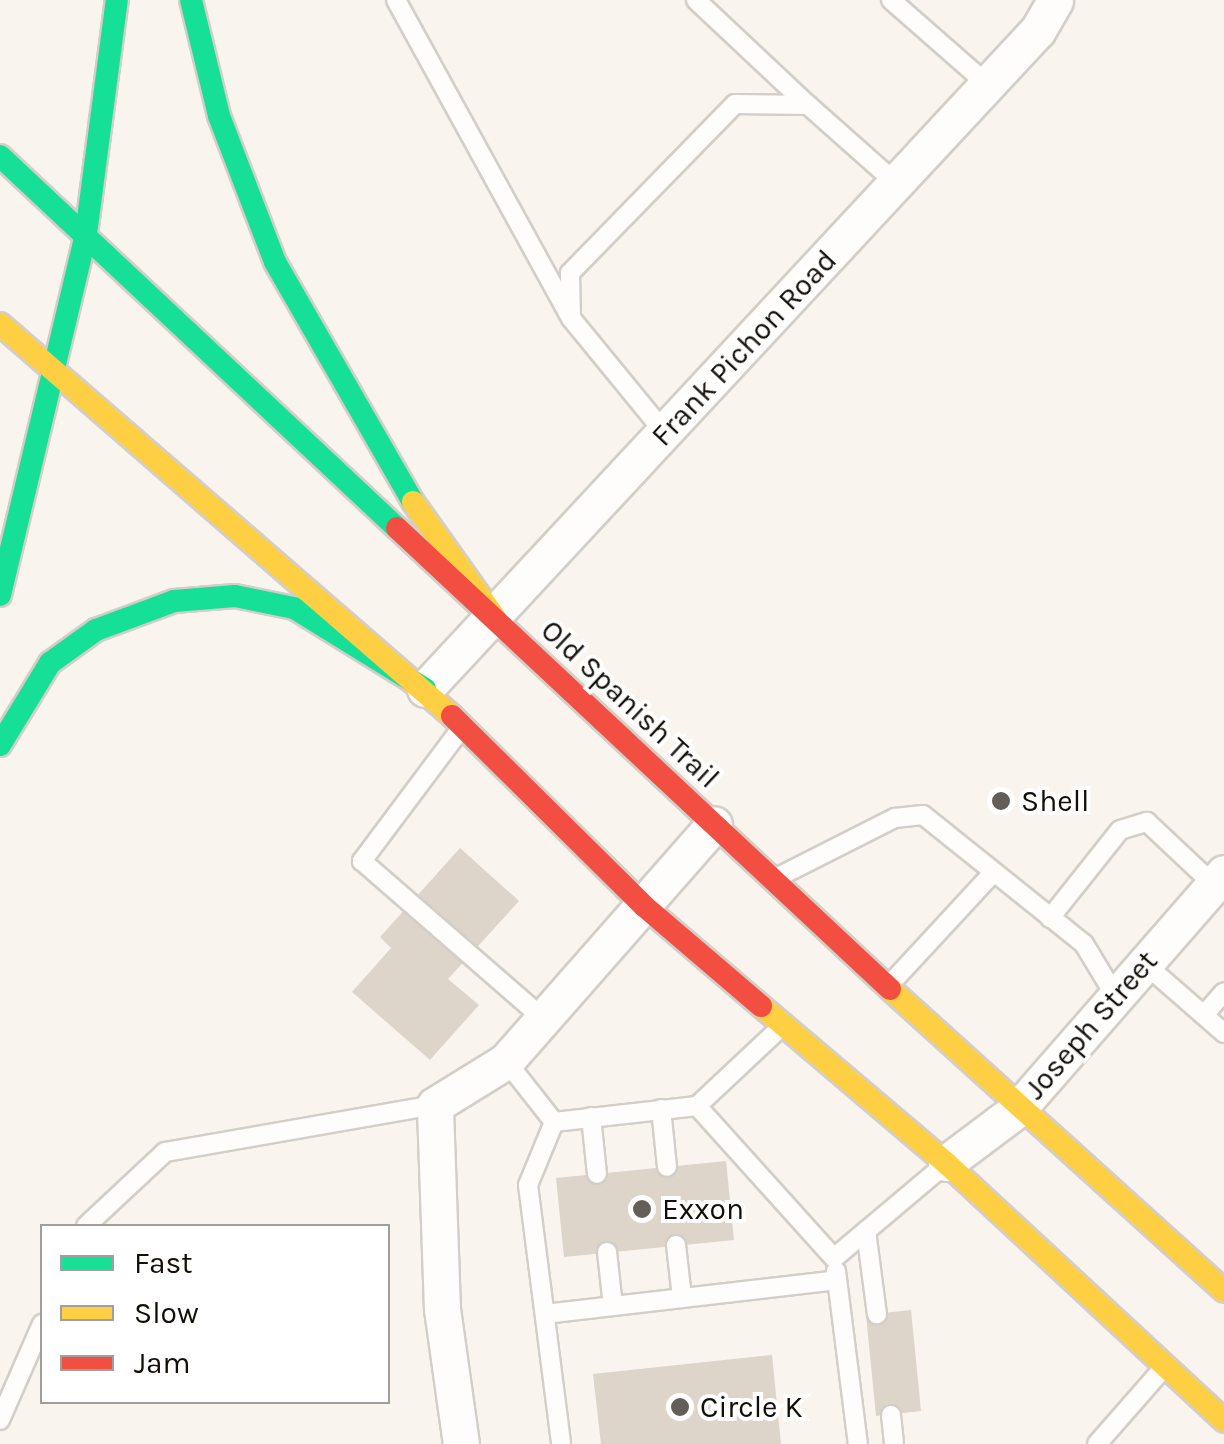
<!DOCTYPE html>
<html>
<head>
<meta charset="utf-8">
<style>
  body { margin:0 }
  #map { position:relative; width:1224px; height:1444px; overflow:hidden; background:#f9f4ee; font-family:Karla,sans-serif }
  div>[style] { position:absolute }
  .building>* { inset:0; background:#ddd4ca }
  .roads { filter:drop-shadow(2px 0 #d3cec8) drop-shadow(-2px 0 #d3cec8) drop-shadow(0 2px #d3cec8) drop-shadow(0 -2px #d3cec8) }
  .lane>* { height:18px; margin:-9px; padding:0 9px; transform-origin:9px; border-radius:9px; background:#fefdfc }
  .street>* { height:35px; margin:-17.5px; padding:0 17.5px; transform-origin:17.5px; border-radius:17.5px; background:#fefdfc }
  .fast>* { height:22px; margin:-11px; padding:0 11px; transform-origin:11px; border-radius:11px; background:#16e098 }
  .slow>* { height:22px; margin:-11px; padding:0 11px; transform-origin:11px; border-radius:11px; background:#ffcf43 }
  .jam>* { height:22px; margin:-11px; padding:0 11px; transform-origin:11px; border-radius:11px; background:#f24e42 }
  .dots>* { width:28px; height:28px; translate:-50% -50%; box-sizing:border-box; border:5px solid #fff; border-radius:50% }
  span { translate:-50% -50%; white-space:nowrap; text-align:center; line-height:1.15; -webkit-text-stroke:8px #fff; paint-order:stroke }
  .street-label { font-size:30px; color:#130e08 }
  .poi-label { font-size:30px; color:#130e08 }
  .left { translate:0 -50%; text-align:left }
  .legend { position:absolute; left:40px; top:1224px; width:350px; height:180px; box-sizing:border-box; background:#fff; border:2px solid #a19f9c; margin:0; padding:12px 18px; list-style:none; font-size:30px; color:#130e08 }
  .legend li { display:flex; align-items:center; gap:20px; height:50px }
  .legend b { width:50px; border:2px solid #a19f9c }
</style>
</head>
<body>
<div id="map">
  <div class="building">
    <i style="clip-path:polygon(460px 848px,519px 901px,448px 979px,479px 1005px,430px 1060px,352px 992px,391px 948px,380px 937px)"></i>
    <i style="clip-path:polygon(726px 1161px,734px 1240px,564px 1257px,556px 1178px)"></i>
    <i style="clip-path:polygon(911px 1310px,921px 1411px,876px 1416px,866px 1315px)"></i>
    <i style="clip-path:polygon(772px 1355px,781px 1444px,601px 1444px,593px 1374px)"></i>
  </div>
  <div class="roads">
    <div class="lane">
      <i style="left:396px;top:0;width:359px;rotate:61.2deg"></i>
      <i style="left:696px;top:0;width:154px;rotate:43.2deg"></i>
      <i style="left:891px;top:0;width:128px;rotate:41.2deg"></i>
      <i style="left:665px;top:433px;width:149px;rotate:-129.3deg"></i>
      <i style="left:571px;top:318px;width:45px;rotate:-91.3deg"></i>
      <i style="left:570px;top:273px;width:236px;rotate:-45.7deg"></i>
      <i style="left:735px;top:104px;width:73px;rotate:0.8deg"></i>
      <i style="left:808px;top:105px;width:118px;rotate:41.6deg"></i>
      <i style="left:460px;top:730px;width:164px;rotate:126.8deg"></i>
      <i style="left:362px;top:861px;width:241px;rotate:41deg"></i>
      <i style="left:780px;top:876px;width:129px;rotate:-26.8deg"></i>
      <i style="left:895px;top:818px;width:28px;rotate:-6deg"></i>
      <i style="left:923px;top:815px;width:206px;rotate:38.7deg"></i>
      <i style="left:1084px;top:944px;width:62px;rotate:58.9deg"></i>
      <i style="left:1050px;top:918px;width:112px;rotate:-51.5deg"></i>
      <i style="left:1120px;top:830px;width:28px;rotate:-17deg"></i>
      <i style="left:1147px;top:822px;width:92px;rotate:43.2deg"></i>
      <i style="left:1145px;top:964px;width:105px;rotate:41.1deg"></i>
      <i style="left:892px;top:982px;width:150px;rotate:-47.2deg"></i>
      <i style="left:1204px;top:1015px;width:30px;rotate:-49deg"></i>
      <i style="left:506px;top:1061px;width:78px;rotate:51.8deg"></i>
      <i style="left:554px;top:1122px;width:144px;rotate:-6.4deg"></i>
      <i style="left:697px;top:1106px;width:114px;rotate:-43.2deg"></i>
      <i style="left:697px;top:1106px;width:205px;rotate:48deg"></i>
      <i style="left:834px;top:1258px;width:141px;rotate:-40.1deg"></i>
      <i style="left:661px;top:1109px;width:58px;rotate:84.1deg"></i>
      <i style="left:591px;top:1117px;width:57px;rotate:84deg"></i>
      <i style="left:554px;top:1122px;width:68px;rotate:112.4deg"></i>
      <i style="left:528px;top:1185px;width:261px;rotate:82.7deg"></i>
      <i style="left:86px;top:1226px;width:108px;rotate:-43.1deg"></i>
      <i style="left:165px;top:1152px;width:274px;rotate:-9.9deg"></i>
      <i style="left:866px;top:1231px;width:84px;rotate:82.5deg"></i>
      <i style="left:676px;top:1245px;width:53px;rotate:83.5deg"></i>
      <i style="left:607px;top:1252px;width:54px;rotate:83.7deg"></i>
      <i style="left:836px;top:1271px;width:174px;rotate:82.8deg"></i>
      <i style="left:545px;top:1314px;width:294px;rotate:-6.6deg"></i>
      <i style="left:891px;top:1415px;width:29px;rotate:84deg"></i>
      <i style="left:0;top:1420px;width:105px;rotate:-66.4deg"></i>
      <i style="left:1097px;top:1444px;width:97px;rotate:-48.8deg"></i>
    </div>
    <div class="street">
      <i style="left:425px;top:689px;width:900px;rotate:-47.07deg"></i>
      <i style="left:1038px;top:30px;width:34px;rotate:-60deg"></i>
      <i style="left:946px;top:1163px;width:90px;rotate:-36.9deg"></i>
      <i style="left:1018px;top:1109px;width:313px;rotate:-48.9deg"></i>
      <i style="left:461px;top:1444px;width:136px;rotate:-98deg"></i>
      <i style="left:442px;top:1309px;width:204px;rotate:-92deg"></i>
      <i style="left:435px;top:1105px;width:84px;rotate:-31.8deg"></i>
      <i style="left:506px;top:1061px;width:315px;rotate:-48.7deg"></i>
    </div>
    <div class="fast">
      <i style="left:191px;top:0;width:119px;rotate:76.4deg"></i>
      <i style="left:219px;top:116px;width:156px;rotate:69deg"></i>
      <i style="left:275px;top:262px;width:277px;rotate:60.1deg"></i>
      <i style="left:0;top:156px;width:544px;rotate:43.14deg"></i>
      <i style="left:0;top:595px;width:371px;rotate:-76.6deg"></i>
      <i style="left:86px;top:234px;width:236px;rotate:-82.5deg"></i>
      <i style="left:0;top:745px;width:96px;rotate:-58.6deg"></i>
      <i style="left:50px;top:663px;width:57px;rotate:-35.7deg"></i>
      <i style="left:96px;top:630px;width:83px;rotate:-20.4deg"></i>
      <i style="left:174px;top:601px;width:61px;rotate:-4.7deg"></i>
      <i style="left:235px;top:596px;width:60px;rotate:11.5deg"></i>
      <i style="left:294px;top:608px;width:154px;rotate:31.7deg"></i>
    </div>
    <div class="slow">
      <i style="left:0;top:324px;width:598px;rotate:40.93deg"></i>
      <i style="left:413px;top:502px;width:142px;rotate:54.7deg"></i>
      <i style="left:890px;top:989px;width:450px;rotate:42.1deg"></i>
      <i style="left:761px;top:1006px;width:243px;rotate:40.3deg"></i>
      <i style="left:946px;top:1163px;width:379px;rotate:42.8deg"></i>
    </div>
    <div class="jam">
      <i style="left:397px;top:528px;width:675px;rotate:43.08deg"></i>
      <i style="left:452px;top:716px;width:270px;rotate:44.7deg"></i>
      <i style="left:644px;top:906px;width:154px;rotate:40.5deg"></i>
    </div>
  </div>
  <div class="dots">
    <i style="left:1001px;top:801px;background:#645e58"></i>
    <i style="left:642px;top:1209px;background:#645e58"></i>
    <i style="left:680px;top:1407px;background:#645e58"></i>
  </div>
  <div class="street-label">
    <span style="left:744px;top:348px;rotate:-47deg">Frank Pichon Road</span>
    <span style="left:630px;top:704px;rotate:43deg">Old Spanish Trail</span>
    <span style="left:1091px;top:1025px;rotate:-49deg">Joseph Street</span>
  </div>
  <div class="poi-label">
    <span class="left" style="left:1021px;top:801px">Shell</span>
    <span class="left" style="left:662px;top:1209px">Exxon</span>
    <span class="left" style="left:700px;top:1407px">Circle K</span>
  </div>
  <ul class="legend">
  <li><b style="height:12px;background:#16e098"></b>Fast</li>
  <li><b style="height:12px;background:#ffcf43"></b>Slow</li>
  <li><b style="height:12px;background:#f24e42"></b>Jam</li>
  </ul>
</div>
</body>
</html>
